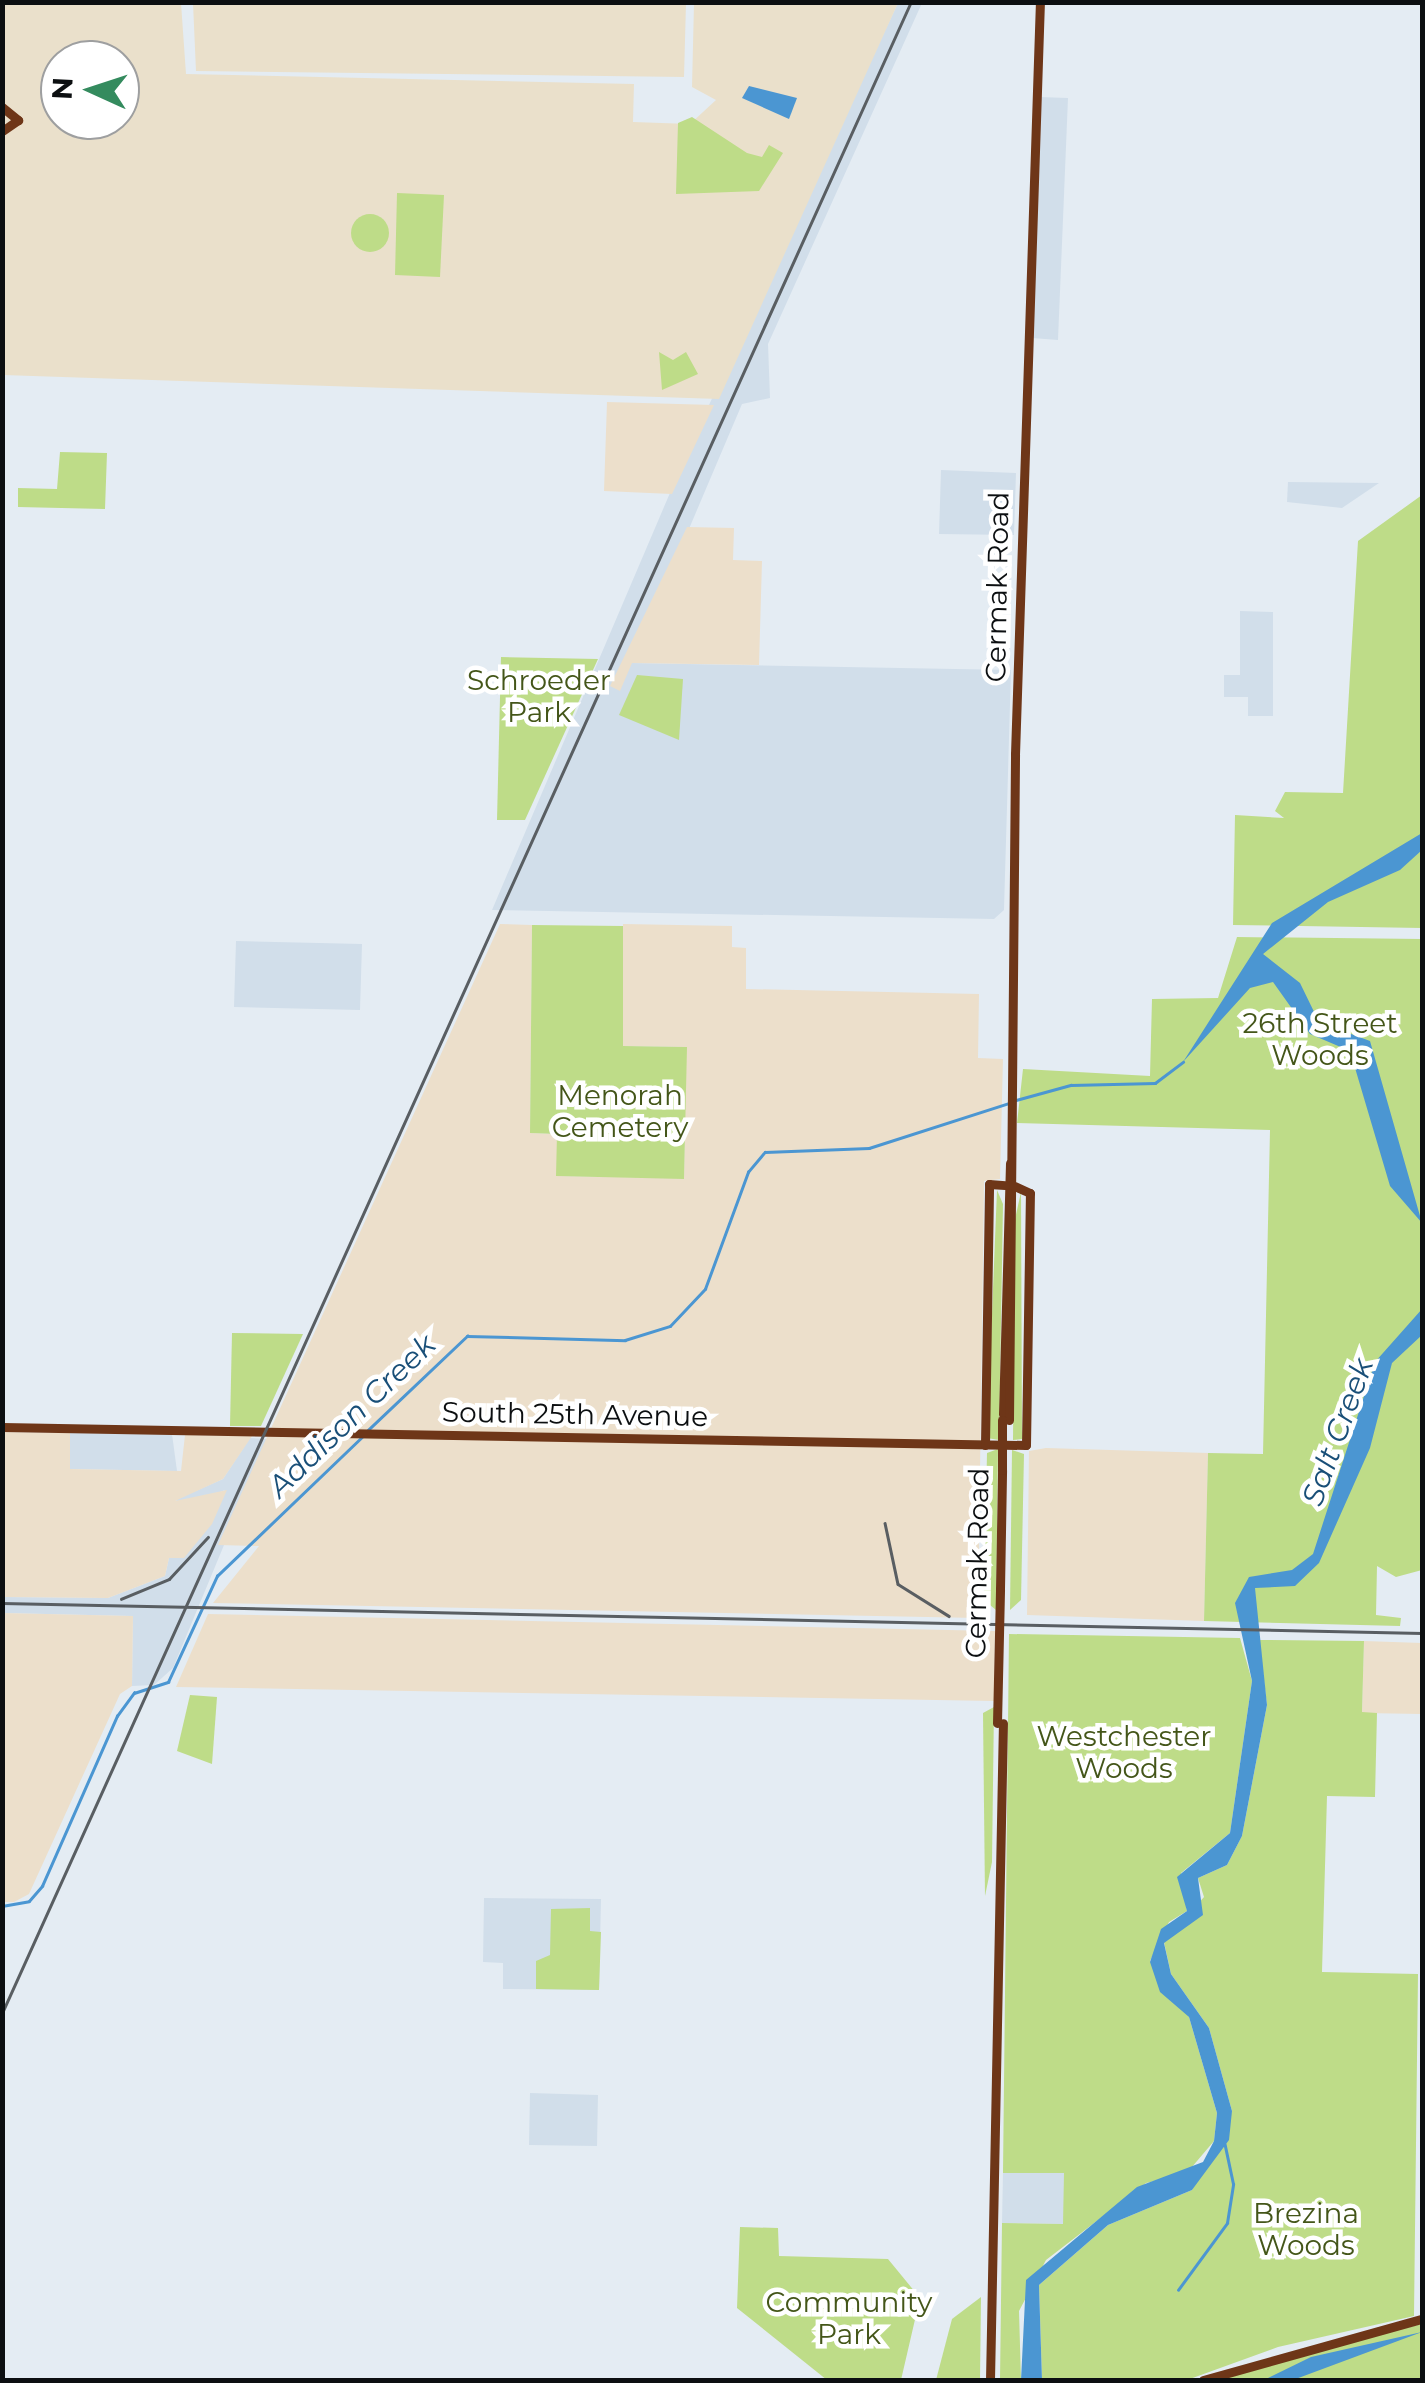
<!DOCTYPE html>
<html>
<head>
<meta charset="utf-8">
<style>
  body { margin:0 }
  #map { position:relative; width:1425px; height:2383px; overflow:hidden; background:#e4ecf3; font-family:Montserrat,sans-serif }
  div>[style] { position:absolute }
  .built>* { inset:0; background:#d1deea }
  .industrial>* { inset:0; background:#ecdfcb }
  .medical>* { inset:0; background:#eae0cb }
  .green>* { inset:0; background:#bedc88 }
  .round { border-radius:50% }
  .water>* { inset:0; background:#4b96d2 }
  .stream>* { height:2.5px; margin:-1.25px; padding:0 1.25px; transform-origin:1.25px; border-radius:1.25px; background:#4b96d2 }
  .major>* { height:9px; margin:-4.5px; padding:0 4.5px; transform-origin:4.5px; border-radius:4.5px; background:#6e3618 }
  .rail>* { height:2.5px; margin:-1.25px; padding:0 1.25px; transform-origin:1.25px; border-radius:1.25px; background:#595e62 }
  .major-bridge>* { height:9px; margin:-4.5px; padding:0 4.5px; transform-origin:4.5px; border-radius:4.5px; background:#6e3618 }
  span { translate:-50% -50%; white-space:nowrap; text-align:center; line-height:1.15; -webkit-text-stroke:9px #fff; paint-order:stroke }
  .street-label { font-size:28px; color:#0c0f11 }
  .park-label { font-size:28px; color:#445619 }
  .water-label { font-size:30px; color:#194f78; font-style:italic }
  .frame { position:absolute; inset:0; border:5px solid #0c0f11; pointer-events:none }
  .north { position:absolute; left:40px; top:40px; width:100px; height:100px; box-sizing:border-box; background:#fff; border:2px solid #9e9fa0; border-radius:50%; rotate:273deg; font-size:28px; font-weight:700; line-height:40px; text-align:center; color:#0c0f11 }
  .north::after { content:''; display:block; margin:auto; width:35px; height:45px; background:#348b5e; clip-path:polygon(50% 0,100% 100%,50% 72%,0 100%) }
</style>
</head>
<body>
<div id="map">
  <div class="built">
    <i style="clip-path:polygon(898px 3px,922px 3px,768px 344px,770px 398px,742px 404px,632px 663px,1011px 670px,1004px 910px,994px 919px,492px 910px,693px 439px)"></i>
    <i style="clip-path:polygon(1039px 97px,1068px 98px,1058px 340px,1032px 338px)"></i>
    <i style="clip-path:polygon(941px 470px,1016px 473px,1014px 535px,939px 534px)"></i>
    <i style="clip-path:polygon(1288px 482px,1379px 483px,1342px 508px,1287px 502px)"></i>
    <i style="clip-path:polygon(1240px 611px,1273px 612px,1273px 716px,1248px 716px,1248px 697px,1224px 697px,1224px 675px,1240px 675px)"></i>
    <i style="clip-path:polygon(236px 941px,362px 944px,360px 1010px,234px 1007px)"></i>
    <i style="clip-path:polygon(70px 1433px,172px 1434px,177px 1471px,69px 1469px)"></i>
    <i style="clip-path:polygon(250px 1438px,268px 1439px,173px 1668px,154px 1685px,132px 1686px,133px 1616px,3px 1613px,3px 1597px,108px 1598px,165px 1576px,169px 1558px,225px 1490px,188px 1505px,175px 1500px,223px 1479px)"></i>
    <i style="clip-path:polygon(484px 1898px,601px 1899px,599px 1990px,503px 1989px,503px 1963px,483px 1962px)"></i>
    <i style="clip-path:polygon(530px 2093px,598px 2095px,597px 2146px,529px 2145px)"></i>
    <i style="clip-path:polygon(1003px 2173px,1064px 2173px,1064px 2224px,1002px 2223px)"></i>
  </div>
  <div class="industrial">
    <i style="clip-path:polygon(607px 402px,714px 405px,672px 494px,604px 491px)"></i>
    <i style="clip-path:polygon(687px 527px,734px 528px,733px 560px,762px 561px,759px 665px,632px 663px,620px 691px,610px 686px)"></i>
    <i style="clip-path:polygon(500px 924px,532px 925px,530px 1133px,557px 1134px,557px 1176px,684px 1178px,686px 1047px,623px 1046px,623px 924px,732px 926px,732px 947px,746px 948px,746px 989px,979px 994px,978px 1058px,1003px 1059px,1000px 1179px,984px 1181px,978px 1618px,213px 1603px,259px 1546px,218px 1545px)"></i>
    <i style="clip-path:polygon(3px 1432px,70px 1433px,70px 1469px,181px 1471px,185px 1435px,252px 1436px,223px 1479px,175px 1501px,227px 1490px,212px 1524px,184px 1558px,169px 1558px,165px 1576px,108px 1598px,3px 1597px)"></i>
    <i style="clip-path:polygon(1046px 1448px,1208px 1453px,1204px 1621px,1027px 1615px,1029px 1451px)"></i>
    <i style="clip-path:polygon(3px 1613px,133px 1616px,132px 1686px,120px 1694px,29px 1894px,14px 1902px,2px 1902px)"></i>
    <i style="clip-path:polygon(208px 1614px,995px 1631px,994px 1701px,176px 1687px)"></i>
    <i style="clip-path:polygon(1364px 1641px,1422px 1643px,1422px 1714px,1362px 1713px)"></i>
  </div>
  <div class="medical">
    <i style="clip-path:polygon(evenodd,3px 3px,181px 3px,186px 74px,634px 84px,633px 122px,690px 124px,716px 100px,692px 87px,694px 3px,898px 3px,719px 399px,3px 375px,3px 3px,60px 60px,120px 60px,120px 120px,60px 120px,60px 60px)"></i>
    <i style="clip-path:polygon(193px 3px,686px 3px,684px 77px,196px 71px)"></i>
  </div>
  <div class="green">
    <i style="clip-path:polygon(692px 117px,747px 153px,762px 157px,769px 145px,783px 153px,759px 191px,676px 194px,678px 123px)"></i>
    <i style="clip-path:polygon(397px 193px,444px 195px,440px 277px,395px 275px)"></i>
    <i class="round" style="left:351px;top:214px;width:38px;height:38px"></i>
    <i style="clip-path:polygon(686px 352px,698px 374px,662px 390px,659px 352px,673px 360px)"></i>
    <i style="clip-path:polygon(60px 452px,107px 453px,105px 509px,18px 507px,18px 488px,57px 489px)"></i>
    <i style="clip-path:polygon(1422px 495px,1422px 928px,1233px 925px,1235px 815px,1284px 818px,1275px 811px,1285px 792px,1343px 793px,1358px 541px)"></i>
    <i style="clip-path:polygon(501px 657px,598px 659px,525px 820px,497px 820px)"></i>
    <i style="clip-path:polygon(637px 675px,683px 679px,679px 740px,619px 715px)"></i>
    <i style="clip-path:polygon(532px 925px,623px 926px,623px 1046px,687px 1047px,684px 1179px,556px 1176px,557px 1134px,530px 1133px)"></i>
    <i style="clip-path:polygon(1237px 937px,1422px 939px,1422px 1570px,1396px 1577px,1377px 1566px,1376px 1615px,1401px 1618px,1400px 1626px,1204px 1621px,1208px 1453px,1263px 1454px,1270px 1130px,1017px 1123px,1023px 1069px,1150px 1076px,1152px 999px,1218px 998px)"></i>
    <i style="clip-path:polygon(997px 1190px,1003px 1204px,999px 1440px,987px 1438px)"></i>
    <i style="clip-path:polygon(1021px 1192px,1022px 1439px,1013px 1440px,1015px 1219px)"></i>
    <i style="clip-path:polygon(232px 1333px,303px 1334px,261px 1426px,230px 1426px)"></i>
    <i style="clip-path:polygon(998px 1449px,996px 1610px,984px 1600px,987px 1453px)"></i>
    <i style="clip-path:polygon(1012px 1450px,1024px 1454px,1021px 1600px,1010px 1610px)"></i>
    <i style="clip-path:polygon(1009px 1634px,1240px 1638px,1252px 1681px,1230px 1833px,1181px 1873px,1187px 1911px,1169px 1922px,1150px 1961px,1189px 2017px,1217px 2113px,1214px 2141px,1186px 2174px,1146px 2183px,1046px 2260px,1019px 2311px,1021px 2380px,1000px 2380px,1002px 2223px,1063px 2224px,1064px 2173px,1003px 2173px)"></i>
    <i style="clip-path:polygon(1259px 1640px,1364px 1641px,1362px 1712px,1377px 1713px,1375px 1797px,1327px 1796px,1322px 1972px,1418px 1974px,1414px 2316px,1278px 2347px,1187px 2380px,1042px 2380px,1039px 2285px,1108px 2225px,1192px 2190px,1232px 2111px,1209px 2028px,1171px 1974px,1164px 1942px,1204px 1897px,1198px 1878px,1227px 1865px,1242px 1836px,1267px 1705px)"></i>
    <i style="clip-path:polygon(190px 1695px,217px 1697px,212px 1764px,177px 1751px)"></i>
    <i style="clip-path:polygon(994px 1707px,992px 1862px,985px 1896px,983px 1713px)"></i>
    <i style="clip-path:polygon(590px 1908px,590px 1931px,601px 1932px,599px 1990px,536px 1989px,536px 1961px,550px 1955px,551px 1909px)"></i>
    <i style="clip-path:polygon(740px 2227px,778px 2228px,779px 2256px,888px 2259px,920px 2298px,901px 2380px,827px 2380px,737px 2308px)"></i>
    <i style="clip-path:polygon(981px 2297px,980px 2380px,936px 2380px,952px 2319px)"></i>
    <i style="clip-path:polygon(1422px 2324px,1422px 2380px,1220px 2380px,1292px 2356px)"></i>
  </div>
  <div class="water">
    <i style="clip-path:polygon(749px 86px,797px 98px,789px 119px,742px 98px)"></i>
    <i style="clip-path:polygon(1422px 833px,1422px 850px,1400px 870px,1328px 902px,1263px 954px,1300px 983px,1319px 1022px,1370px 1041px,1422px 1223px,1390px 1186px,1350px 1051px,1310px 1034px,1273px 982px,1250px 988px,1183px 1062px,1272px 923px)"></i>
    <i style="clip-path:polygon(1422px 1309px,1422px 1335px,1392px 1363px,1370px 1448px,1319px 1563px,1295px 1586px,1255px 1588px,1267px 1705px,1242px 1836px,1227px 1865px,1198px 1878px,1203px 1915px,1164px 1943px,1171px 1974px,1209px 2028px,1232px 2111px,1229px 2140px,1192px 2190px,1108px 2225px,1039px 2285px,1042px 2380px,1021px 2380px,1026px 2280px,1137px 2187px,1203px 2162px,1214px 2141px,1217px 2113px,1189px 2017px,1160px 1992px,1150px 1962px,1161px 1929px,1187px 1911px,1177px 1877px,1230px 1833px,1252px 1681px,1235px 1603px,1249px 1577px,1292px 1570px,1313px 1554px,1375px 1362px)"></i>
    <i style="clip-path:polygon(1422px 2332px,1293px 2380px,1264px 2380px,1311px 2357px)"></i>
  </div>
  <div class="stream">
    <i style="left:1016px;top:1100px;width:57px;rotate:-15.3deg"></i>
    <i style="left:1071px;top:1085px;width:84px;rotate:-1.4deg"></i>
    <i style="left:1155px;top:1083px;width:35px;rotate:-37deg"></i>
    <i style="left:368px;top:1430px;width:137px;rotate:-43.5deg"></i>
    <i style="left:467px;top:1336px;width:158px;rotate:1.5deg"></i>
    <i style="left:625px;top:1340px;width:47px;rotate:-17.3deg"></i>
    <i style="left:670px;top:1326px;width:51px;rotate:-46.6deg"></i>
    <i style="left:705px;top:1289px;width:125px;rotate:-69.8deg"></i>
    <i style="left:748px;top:1172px;width:26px;rotate:-50deg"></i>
    <i style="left:765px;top:1152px;width:104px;rotate:-2.2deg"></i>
    <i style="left:869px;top:1148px;width:147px;rotate:-17.8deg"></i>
    <i style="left:2px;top:1906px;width:27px;rotate:-10deg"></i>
    <i style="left:29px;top:1901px;width:20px;rotate:-49deg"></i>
    <i style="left:42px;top:1886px;width:186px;rotate:-66.2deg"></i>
    <i style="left:117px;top:1716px;width:29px;rotate:-54deg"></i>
    <i style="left:134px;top:1693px;width:36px;rotate:-18deg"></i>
    <i style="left:168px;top:1682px;width:117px;rotate:-65.2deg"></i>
    <i style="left:217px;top:1576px;width:202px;rotate:-43.8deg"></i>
    <i style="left:1178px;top:2290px;width:83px;rotate:-53.8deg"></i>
    <i style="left:1227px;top:2223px;width:39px;rotate:-81deg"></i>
    <i style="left:1233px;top:2184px;width:40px;rotate:-102deg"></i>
  </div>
  <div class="major">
    <i style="left:2px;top:107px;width:21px;rotate:39deg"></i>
    <i style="left:18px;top:120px;width:19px;rotate:145deg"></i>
    <i style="left:1003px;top:1414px;width:251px;rotate:-88.4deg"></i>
    <i style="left:1009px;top:1420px;width:666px;rotate:-89.48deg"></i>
    <i style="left:1015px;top:754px;width:752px;rotate:-88.1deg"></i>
    <i style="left:2px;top:1427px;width:1024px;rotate:1.01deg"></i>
    <i style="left:1026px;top:1445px;width:252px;rotate:-89.1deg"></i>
    <i style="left:1030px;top:1193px;width:20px;rotate:-156deg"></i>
    <i style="left:985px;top:1445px;width:261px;rotate:-89.1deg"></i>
    <i style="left:989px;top:1184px;width:16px;rotate:4deg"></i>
    <i style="left:1000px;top:1589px;width:119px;rotate:-89deg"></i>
    <i style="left:990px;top:2380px;width:657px;rotate:-88.87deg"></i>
    <i style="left:1203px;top:2380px;width:227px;rotate:-15.6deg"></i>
  </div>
  <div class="rail">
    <i style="left:885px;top:1523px;width:62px;rotate:78deg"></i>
    <i style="left:898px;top:1584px;width:60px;rotate:32.1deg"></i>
    <i style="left:121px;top:1599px;width:52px;rotate:-22.6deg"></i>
    <i style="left:169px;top:1579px;width:57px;rotate:-47.1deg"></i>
    <i style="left:2px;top:1603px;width:1420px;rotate:1.21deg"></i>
    <i style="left:2px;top:2013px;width:2207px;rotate:-65.68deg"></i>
  </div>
  <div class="major-bridge">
    <i style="left:1002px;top:1470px;width:50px;rotate:-90deg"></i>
    <i style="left:997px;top:1723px;width:134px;rotate:-88.7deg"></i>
  </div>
  <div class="street-label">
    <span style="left:997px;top:587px;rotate:-89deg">Cermak Road</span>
    <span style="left:575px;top:1414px;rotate:1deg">South 25th Avenue</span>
    <span style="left:977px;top:1563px;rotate:-89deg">Cermak Road</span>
  </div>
  <div class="park-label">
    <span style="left:539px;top:696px">Schroeder<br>Park</span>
    <span style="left:1320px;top:1039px">26th Street<br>Woods</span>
    <span style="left:620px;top:1111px">Menorah<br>Cemetery</span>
    <span style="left:1124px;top:1752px">Westchester<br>Woods</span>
    <span style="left:1306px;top:2229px">Brezina<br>Woods</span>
    <span style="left:849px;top:2318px">Community<br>Park</span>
  </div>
  <div class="water-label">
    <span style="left:352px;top:1416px;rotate:-44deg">Addison Creek</span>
    <span style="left:1338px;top:1432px;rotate:-70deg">Salt Creek</span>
  </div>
  <div class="frame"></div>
  <div class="north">N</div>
</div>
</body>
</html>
